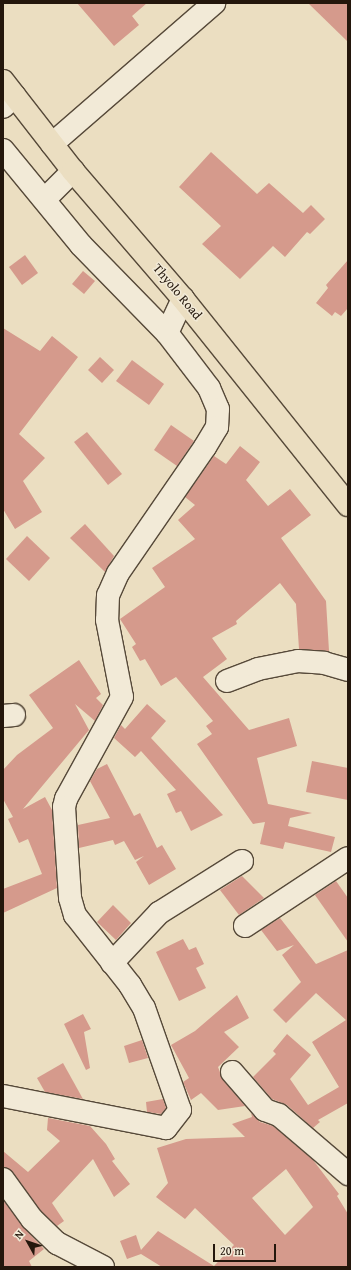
<!DOCTYPE html>
<html>
<head>
<meta charset="utf-8">
<style>
  body { margin:0 }
  #map { position:relative; width:351px; height:1270px; overflow:hidden; background:#ebdec1; font-family:"Gentium Book Plus",serif }
  div>[style] { position:absolute }
  .building>* { inset:0; background:#d59a8c }
  .roads { filter:drop-shadow(1px 0 #564939) drop-shadow(-1px 0 #564939) drop-shadow(0 1px #564939) drop-shadow(0 -1px #564939) }
  .minor>* { height:22px; margin:-11px; padding:0 11px; transform-origin:11px; border-radius:11px; background:#f2ead7 }
  .trunk>* { height:22px; margin:-11px; padding:0 11px; transform-origin:11px; border-radius:11px; background:#ebdec1 }
  span { translate:-50% -50%; white-space:nowrap; text-align:center; line-height:1.15; -webkit-text-stroke:3px #f2ead7; paint-order:stroke }
  .street-label { font-size:13px; color:#24170c }
  .frame { position:absolute; inset:0; border:4px solid #24170c; pointer-events:none }
  .north { position:absolute; left:8px; top:1222px; width:40px; height:40px; -webkit-text-stroke:3px #f2ead7; paint-order:stroke; rotate:310deg; font-size:11px; font-weight:700; line-height:16px; text-align:center; color:#24170c }
  .north::after { content:''; display:block; margin:auto; width:14px; height:18px; background:#24170c; clip-path:polygon(50% 0,100% 100%,50% 72%,0 100%) }
  .scale { position:absolute; left:213px; top:1244px; width:63px; height:18px; box-sizing:border-box; border:2px solid #24170c; border-top:0; padding-left:5px; font-size:12px; line-height:14px; white-space:nowrap; color:#24170c; -webkit-text-stroke:3px #f2ead7; paint-order:stroke }
</style>
</head>
<body>
<div id="map">
  <div class="building">
    <i style="clip-path:polygon(77px 3px,147px 3px,132px 16px,139px 25px,114px 46px)"></i>
    <i style="clip-path:polygon(308px 3px,348px 3px,348px 42px)"></i>
    <i style="clip-path:polygon(211px 152px,257px 194px,269px 183px,303px 213px,311px 205px,325px 219px,310px 234px,307px 232px,285px 257px,273px 246px,240px 279px,202px 244px,221px 226px,179px 187px)"></i>
    <i style="clip-path:polygon(25px 255px,38px 273px,22px 285px,9px 267px)"></i>
    <i style="clip-path:polygon(348px 260px,348px 308px,341px 316px,335px 312px,332px 316px,316px 303px,328px 288px,326px 285px)"></i>
    <i style="clip-path:polygon(83px 271px,95px 281px,84px 294px,72px 284px)"></i>
    <i style="clip-path:polygon(3px 328px,40px 351px,52px 336px,78px 357px,19px 434px,45px 458px,23px 481px,42px 512px,15px 529px,3px 509px)"></i>
    <i style="clip-path:polygon(100px 357px,114px 370px,102px 383px,88px 370px)"></i>
    <i style="clip-path:polygon(132px 360px,164px 384px,149px 405px,116px 381px)"></i>
    <i style="clip-path:polygon(171px 425px,194px 441px,177px 466px,154px 450px)"></i>
    <i style="clip-path:polygon(87px 432px,122px 474px,108px 485px,74px 442px)"></i>
    <i style="clip-path:polygon(240px 446px,260px 462px,246px 480px,268px 506px,290px 489px,311px 515px,281px 538px,326px 601px,329px 651px,299px 649px,296px 604px,280px 583px,236px 621px,237px 624px,212px 638px,227px 659px,203px 677px,249px 730px,289px 718px,297px 746px,257px 758px,268px 804px,312px 813px,290px 818px,288px 826px,335px 837px,331px 852px,285px 842px,283px 849px,260px 844px,265px 822px,253px 824px,197px 744px,212px 734px,206px 726px,213px 721px,176px 677px,161px 686px,145px 659px,140px 661px,132px 647px,136px 644px,120px 619px,165px 587px,152px 568px,195px 539px,178px 520px,195px 505px,185px 497px,214px 456px,226px 464px)"></i>
    <i style="clip-path:polygon(85px 524px,114px 556px,105px 572px,70px 538px)"></i>
    <i style="clip-path:polygon(27px 536px,50px 558px,29px 581px,6px 559px)"></i>
    <i style="clip-path:polygon(79px 660px,101px 694px,96px 698px,103px 705px,95px 721px,75px 704px,89px 730px,23px 809px,45px 797px,52px 810px,57px 888px,3px 913px,3px 889px,42px 874px,28px 839px,19px 843px,8px 819px,13px 817px,3px 799px,3px 770px,17px 755px,53px 728px,29px 695px)"></i>
    <i style="clip-path:polygon(147px 704px,166px 721px,151px 738px,223px 815px,191px 831px,181px 811px,176px 813px,167px 794px,176px 790px,141px 751px,135px 757px,114px 738px,121px 725px,125px 729px)"></i>
    <i style="clip-path:polygon(312px 761px,348px 768px,348px 800px,306px 792px)"></i>
    <i style="clip-path:polygon(107px 764px,134px 816px,140px 813px,157px 848px,162px 845px,176px 869px,149px 885px,136px 862px,144px 856px,135px 860px,124px 841px,115px 845px,113px 840px,79px 848px,78px 825px,110px 818px,90px 781px,97px 769px)"></i>
    <i style="clip-path:polygon(242px 876px,264px 898px,239px 915px,220px 890px)"></i>
    <i style="clip-path:polygon(336px 881px,348px 898px,348px 942px,315px 895px)"></i>
    <i style="clip-path:polygon(113px 905px,131px 923px,116px 940px,97px 922px)"></i>
    <i style="clip-path:polygon(280px 918px,316px 964px,348px 950px,348px 1103px,318px 1120px,320px 1122px,313px 1128px,287px 1105px,272px 1099px,253px 1077px,276px 1054px,273px 1051px,287px 1034px,311px 1055px,290px 1079px,308px 1105px,339px 1087px,312px 1042px,346px 1020px,316px 993px,286px 1023px,273px 1010px,301px 982px,282px 955px,294px 945px,277px 951px,261px 930px)"></i>
    <i style="clip-path:polygon(183px 939px,189px 950px,196px 947px,204px 964px,196px 968px,206px 988px,179px 1001px,156px 952px)"></i>
    <i style="clip-path:polygon(237px 995px,249px 1018px,224px 1032px,239px 1047px,218px 1067px,223px 1080px,245px 1106px,218px 1110px,201px 1093px,191px 1100px,183px 1082px,189px 1078px,171px 1045px,195px 1031px)"></i>
    <i style="clip-path:polygon(83px 1014px,91px 1029px,84px 1032px,90px 1068px,86px 1070px,64px 1024px)"></i>
    <i style="clip-path:polygon(142px 1040px,148px 1058px,129px 1063px,124px 1046px)"></i>
    <i style="clip-path:polygon(63px 1063px,83px 1099px,45px 1092px,37px 1078px)"></i>
    <i style="clip-path:polygon(163px 1099px,166px 1108px,161px 1114px,147px 1112px,146px 1102px)"></i>
    <i style="clip-path:polygon(evenodd,251px 1113px,260px 1122px,273px 1126px,313px 1160px,339px 1194px,337px 1196px,348px 1214px,348px 1267px,162px 1267px,141px 1254px,127px 1259px,120px 1241px,136px 1235px,141px 1250px,158px 1231px,214px 1266px,234px 1245px,195px 1208px,185px 1219px,156px 1197px,168px 1183px,157px 1148px,186px 1139px,245px 1137px,232px 1124px,252px 1117px,251px 1113px,286px 1169px,313px 1207px,285px 1235px,252px 1198px,286px 1169px)"></i>
    <i style="clip-path:polygon(48px 1118px,90px 1126px,106px 1144px,115px 1159px,112px 1161px,130px 1184px,114px 1197px,93px 1159px,52px 1203px,64px 1221px,57px 1226px,41px 1211px,13px 1172px,3px 1167px,3px 1151px,28px 1172px,60px 1141px,47px 1130px)"></i>
    <i style="clip-path:polygon(3px 1200px,22px 1226px,44px 1249px,29px 1261px,32px 1267px,3px 1267px)"></i>
  </div>
  <div class="roads">
    <div class="minor">
      <i style="left:3px;top:107px;width:16px;rotate:-43deg"></i>
      <i style="left:52px;top:144px;width:215px;rotate:-41deg"></i>
      <i style="left:3px;top:150px;width:123px;rotate:50.6deg"></i>
      <i style="left:81px;top:245px;width:123px;rotate:45.7deg"></i>
      <i style="left:167px;top:333px;width:69px;rotate:52.6deg"></i>
      <i style="left:209px;top:388px;width:23px;rotate:67deg"></i>
      <i style="left:218px;top:409px;width:18px;rotate:93deg"></i>
      <i style="left:217px;top:427px;width:23px;rotate:121deg"></i>
      <i style="left:205px;top:447px;width:153px;rotate:124.6deg"></i>
      <i style="left:118px;top:573px;width:24px;rotate:114deg"></i>
      <i style="left:108px;top:595px;width:25px;rotate:92deg"></i>
      <i style="left:107px;top:620px;width:78px;rotate:79deg"></i>
      <i style="left:122px;top:697px;width:116px;rotate:118.8deg"></i>
      <i style="left:66px;top:799px;width:8px;rotate:104deg"></i>
      <i style="left:64px;top:807px;width:91px;rotate:86.2deg"></i>
      <i style="left:70px;top:898px;width:18px;rotate:74deg"></i>
      <i style="left:75px;top:915px;width:89px;rotate:51.8deg"></i>
      <i style="left:130px;top:985px;width:27px;rotate:59deg"></i>
      <i style="left:144px;top:1008px;width:108px;rotate:70.6deg"></i>
      <i style="left:180px;top:1110px;width:23px;rotate:128deg"></i>
      <i style="left:166px;top:1128px;width:166px;rotate:-168.9deg"></i>
      <i style="left:45px;top:199px;width:40px;rotate:-45deg"></i>
      <i style="left:167px;top:333px;width:38px;rotate:-65deg"></i>
      <i style="left:227px;top:681px;width:33px;rotate:-21deg"></i>
      <i style="left:258px;top:669px;width:41px;rotate:-11.3deg"></i>
      <i style="left:298px;top:661px;width:26px;rotate:4deg"></i>
      <i style="left:324px;top:663px;width:25px;rotate:16deg"></i>
      <i style="left:3px;top:716px;width:11px;rotate:-5deg"></i>
      <i style="left:245px;top:926px;width:123px;rotate:-33.4deg"></i>
      <i style="left:112px;top:963px;width:69px;rotate:-46.8deg"></i>
      <i style="left:159px;top:913px;width:98px;rotate:-32.1deg"></i>
      <i style="left:232px;top:1072px;width:50px;rotate:49deg"></i>
      <i style="left:265px;top:1110px;width:15px;rotate:20deg"></i>
      <i style="left:279px;top:1115px;width:91px;rotate:40.5deg"></i>
      <i style="left:3px;top:1179px;width:49px;rotate:54.1deg"></i>
      <i style="left:32px;top:1219px;width:35px;rotate:44deg"></i>
      <i style="left:57px;top:1243px;width:52px;rotate:27.6deg"></i>
    </div>
    <div class="trunk">
      <i style="left:3px;top:81px;width:114px;rotate:52.1deg"></i>
      <i style="left:73px;top:171px;width:169px;rotate:49.3deg"></i>
      <i style="left:183px;top:299px;width:264px;rotate:51.3deg"></i>
    </div>
  </div>
  <div class="street-label">
    <span style="left:177px;top:292px;rotate:50deg">Thyolo Road</span>
  </div>
  <div class="frame"></div>
  <div class="north">N</div>
  <div class="scale">20 m</div>
</div>
</body>
</html>
